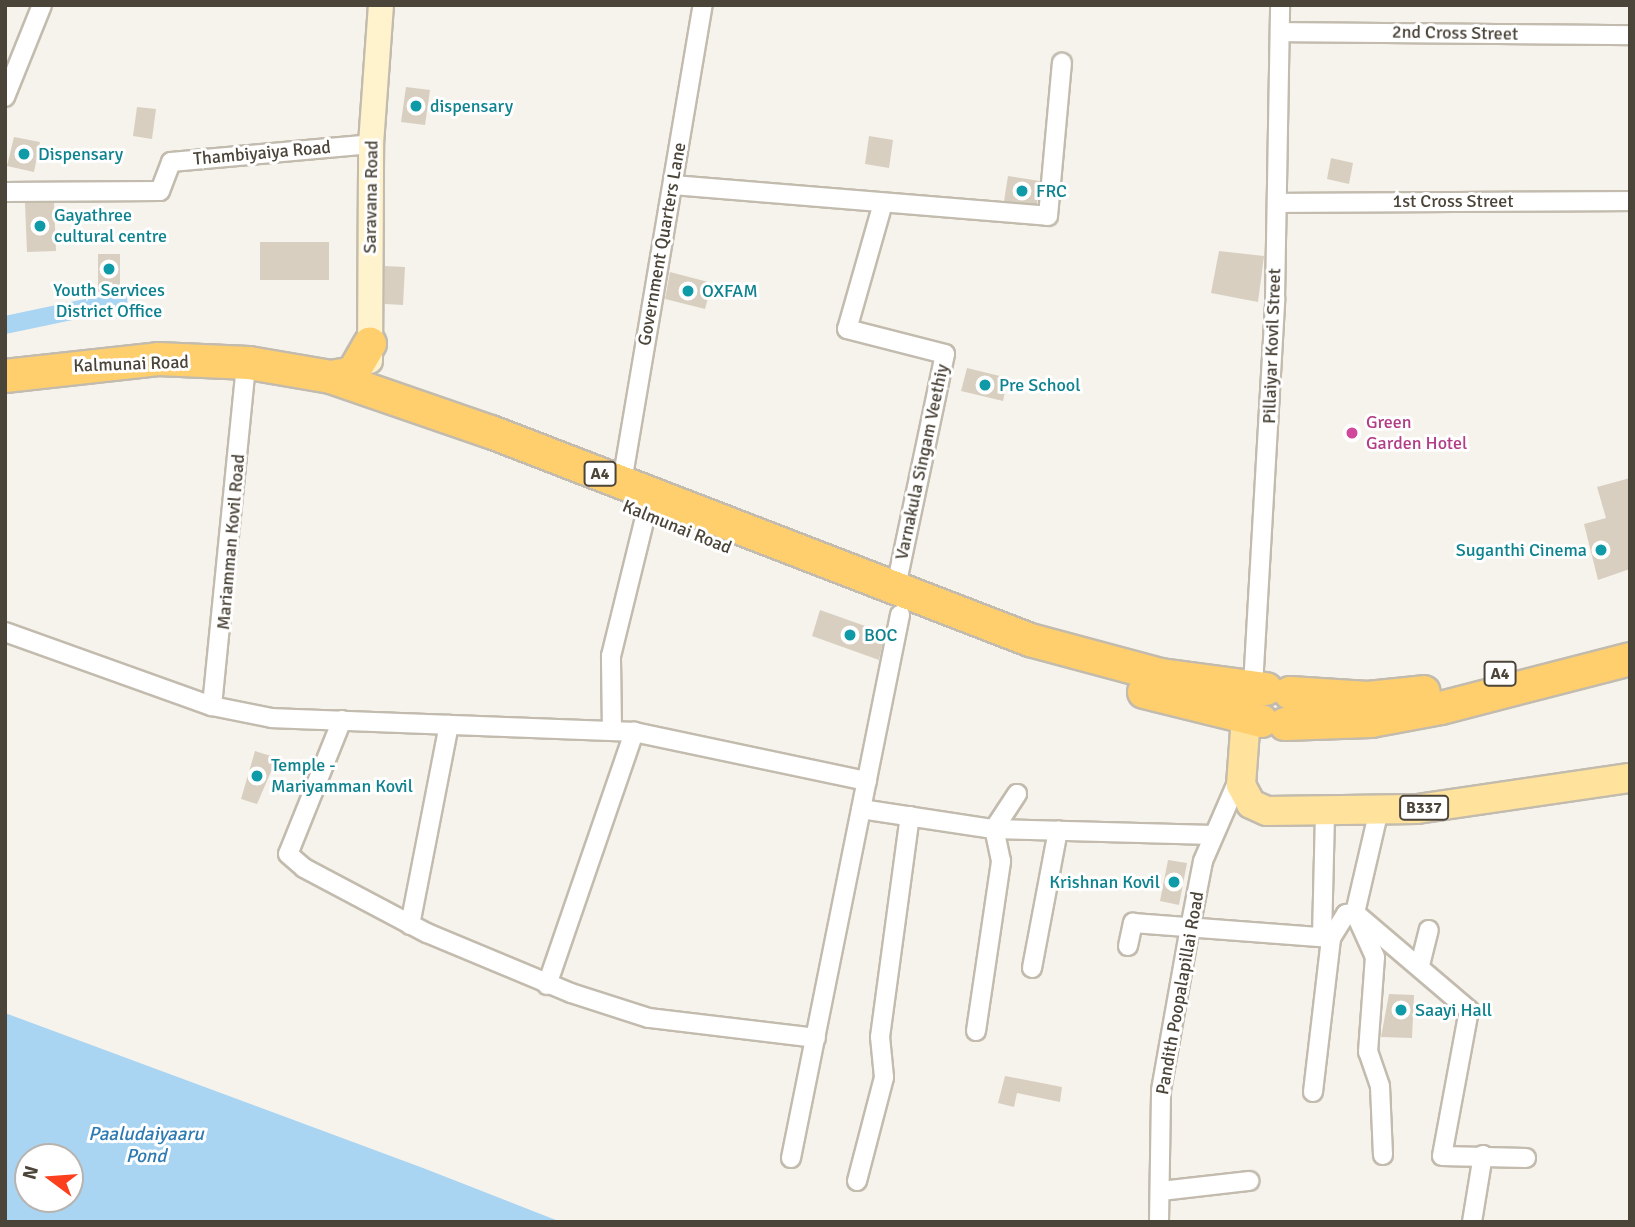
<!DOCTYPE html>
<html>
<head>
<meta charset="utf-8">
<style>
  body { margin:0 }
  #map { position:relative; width:1635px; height:1227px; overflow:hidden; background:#f6f3ec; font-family:Signika,sans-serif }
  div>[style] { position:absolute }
  .water>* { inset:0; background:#a9d4f2 }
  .canal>* { height:18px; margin:-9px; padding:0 9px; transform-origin:9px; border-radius:9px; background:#a9d4f2 }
  .building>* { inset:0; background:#d8cfc1 }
  .roads { filter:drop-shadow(2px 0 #c2bbae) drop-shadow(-2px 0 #c2bbae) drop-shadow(0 2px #c2bbae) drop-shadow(0 -2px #c2bbae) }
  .street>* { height:18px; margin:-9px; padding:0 9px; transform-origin:9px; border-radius:9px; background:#fff }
  .secondary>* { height:24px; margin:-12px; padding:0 12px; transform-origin:12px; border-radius:12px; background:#fff3cd }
  .primary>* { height:28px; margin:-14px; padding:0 14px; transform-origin:14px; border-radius:14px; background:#ffe39c }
  .highway>* { height:32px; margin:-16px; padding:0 16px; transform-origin:16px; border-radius:16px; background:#ffcf6e }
  .dots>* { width:19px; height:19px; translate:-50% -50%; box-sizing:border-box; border:4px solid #fff; border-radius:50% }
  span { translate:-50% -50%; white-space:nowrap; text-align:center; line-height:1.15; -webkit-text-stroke:6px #fff; paint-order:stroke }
  .shield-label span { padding:2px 5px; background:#fff; border:2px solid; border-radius:5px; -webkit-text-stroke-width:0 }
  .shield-label { font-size:16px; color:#4b4439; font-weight:700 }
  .street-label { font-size:18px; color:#4b4439 }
  .culture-label { font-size:18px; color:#0d838f }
  .left { translate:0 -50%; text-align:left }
  .right { translate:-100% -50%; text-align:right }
  .hotel-label { font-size:18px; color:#b23c85 }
  .water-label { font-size:19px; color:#2e7ab2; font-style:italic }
  .frame { position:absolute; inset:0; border:7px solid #4b4439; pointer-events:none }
  .north { position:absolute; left:14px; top:1143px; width:70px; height:70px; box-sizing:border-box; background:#fff; border:2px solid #b7b4b0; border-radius:50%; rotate:286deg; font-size:19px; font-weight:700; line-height:28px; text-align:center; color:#4b4439 }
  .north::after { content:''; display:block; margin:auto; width:24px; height:32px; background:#fc3f1d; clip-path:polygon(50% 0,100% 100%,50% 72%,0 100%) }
</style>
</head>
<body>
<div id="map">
  <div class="water">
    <i style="clip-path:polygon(evenodd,5px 1013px,423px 1168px,561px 1222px,5px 1222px,5px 1013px,28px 1157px,70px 1157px,70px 1199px,28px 1199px,28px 1157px)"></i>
  </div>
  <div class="canal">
    <i style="left:5px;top:325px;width:116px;rotate:-11.9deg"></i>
  </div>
  <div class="building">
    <i style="clip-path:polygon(406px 87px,430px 90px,425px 125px,401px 122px)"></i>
    <i style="clip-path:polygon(137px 107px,156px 109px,152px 139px,133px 136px)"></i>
    <i style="clip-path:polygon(869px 136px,893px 140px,889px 168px,865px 164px)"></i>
    <i style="clip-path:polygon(14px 137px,40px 142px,34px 172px,7px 166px)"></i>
    <i style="clip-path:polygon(1331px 158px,1353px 163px,1349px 184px,1327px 179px)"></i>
    <i style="clip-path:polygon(1008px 176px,1040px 181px,1037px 204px,1004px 201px)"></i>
    <i style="clip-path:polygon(25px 203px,54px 203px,56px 251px,27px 252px)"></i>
    <i style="clip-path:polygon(260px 242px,329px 242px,329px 280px,260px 280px)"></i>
    <i style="clip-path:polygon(1219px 251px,1264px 256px,1258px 302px,1211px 293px)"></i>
    <i style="clip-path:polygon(98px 254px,120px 254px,120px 292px,98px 292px)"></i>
    <i style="clip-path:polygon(385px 266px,405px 267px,403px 305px,385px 304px)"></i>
    <i style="clip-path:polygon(670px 272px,712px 283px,705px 309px,665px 299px)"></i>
    <i style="clip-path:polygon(967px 368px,1008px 378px,1003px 401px,961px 391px)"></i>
    <i style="clip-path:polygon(1630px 478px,1630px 569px,1598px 580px,1584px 524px,1606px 518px,1597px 487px)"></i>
    <i style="clip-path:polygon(820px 610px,885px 633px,879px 660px,812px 636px)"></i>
    <i style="clip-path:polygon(255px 751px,277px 758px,257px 804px,241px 799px)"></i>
    <i style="clip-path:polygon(1168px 860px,1187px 863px,1179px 905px,1160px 901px)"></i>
    <i style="clip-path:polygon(1389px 994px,1414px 995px,1412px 1038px,1381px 1037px)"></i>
    <i style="clip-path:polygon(1005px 1076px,1062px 1087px,1060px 1102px,1017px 1093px,1014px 1107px,998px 1103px)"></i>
  </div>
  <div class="roads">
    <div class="street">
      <i style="left:1280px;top:32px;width:350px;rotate:0.5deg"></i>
      <i style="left:5px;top:97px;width:99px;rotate:-68.1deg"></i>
      <i style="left:673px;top:185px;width:376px;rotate:4.7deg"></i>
      <i style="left:1048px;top:216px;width:154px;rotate:-84.8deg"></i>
      <i style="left:5px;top:192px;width:155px;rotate:-0.4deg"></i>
      <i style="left:160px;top:191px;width:31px;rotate:-69deg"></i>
      <i style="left:171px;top:162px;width:201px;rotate:-5.1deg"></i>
      <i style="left:883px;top:203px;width:131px;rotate:105.9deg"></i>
      <i style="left:847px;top:329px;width:101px;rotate:14.3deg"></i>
      <i style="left:945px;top:354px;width:242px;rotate:101.9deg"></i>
      <i style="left:1277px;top:203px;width:353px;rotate:-0.3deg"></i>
      <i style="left:622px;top:482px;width:484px;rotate:-80.4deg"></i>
      <i style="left:5px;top:632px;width:220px;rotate:19.7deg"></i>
      <i style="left:212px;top:706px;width:61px;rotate:11.3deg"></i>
      <i style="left:272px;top:718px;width:362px;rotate:2.2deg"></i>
      <i style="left:634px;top:732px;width:238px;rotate:11.9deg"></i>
      <i style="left:1253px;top:686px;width:388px;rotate:-86.7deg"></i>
      <i style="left:1275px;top:299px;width:294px;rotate:-89deg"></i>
      <i style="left:212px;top:706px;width:331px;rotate:-84.3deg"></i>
      <i style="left:342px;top:720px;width:144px;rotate:111.9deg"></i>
      <i style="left:288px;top:854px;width:21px;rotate:41deg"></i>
      <i style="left:304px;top:868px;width:139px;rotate:27.9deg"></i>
      <i style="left:427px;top:933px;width:156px;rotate:22.6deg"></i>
      <i style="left:571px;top:993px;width:82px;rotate:17.8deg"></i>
      <i style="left:649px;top:1018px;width:168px;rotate:6.8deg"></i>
      <i style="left:612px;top:731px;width:75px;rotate:-90.8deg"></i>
      <i style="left:611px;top:656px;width:146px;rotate:-76.2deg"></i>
      <i style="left:861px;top:809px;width:134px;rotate:8.6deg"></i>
      <i style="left:994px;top:829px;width:219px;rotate:1.6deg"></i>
      <i style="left:410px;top:925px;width:204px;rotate:-79deg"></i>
      <i style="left:1322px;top:937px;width:123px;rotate:-88.6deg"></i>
      <i style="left:1128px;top:946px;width:24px;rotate:-78deg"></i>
      <i style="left:1133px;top:923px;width:199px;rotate:4.3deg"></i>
      <i style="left:1420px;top:965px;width:36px;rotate:-76deg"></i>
      <i style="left:1032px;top:968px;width:140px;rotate:-79.3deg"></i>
      <i style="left:547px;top:985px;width:268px;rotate:-71deg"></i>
      <i style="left:976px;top:1031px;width:172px;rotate:-81.6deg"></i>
      <i style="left:1001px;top:861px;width:33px;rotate:-102deg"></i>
      <i style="left:994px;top:829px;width:42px;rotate:-56.7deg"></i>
      <i style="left:1313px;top:1092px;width:155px;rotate:-83.3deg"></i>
      <i style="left:1331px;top:938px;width:28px;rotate:-58deg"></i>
      <i style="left:1346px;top:914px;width:9px;rotate:-6deg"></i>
      <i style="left:1355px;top:913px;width:106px;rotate:-76.9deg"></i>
      <i style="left:1383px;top:1155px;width:69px;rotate:-92.5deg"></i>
      <i style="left:1380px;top:1086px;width:36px;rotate:-109deg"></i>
      <i style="left:1368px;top:1052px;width:95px;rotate:-85.8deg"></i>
      <i style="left:1375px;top:957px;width:48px;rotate:-114.4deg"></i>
      <i style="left:1355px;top:913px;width:150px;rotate:40.4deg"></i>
      <i style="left:1469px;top:1010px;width:148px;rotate:100.5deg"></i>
      <i style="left:1442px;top:1156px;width:84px;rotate:1.4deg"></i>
      <i style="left:791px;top:1158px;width:554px;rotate:-78.65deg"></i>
      <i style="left:857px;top:1181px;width:107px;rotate:-75.4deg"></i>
      <i style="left:884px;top:1077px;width:40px;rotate:-95.7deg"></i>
      <i style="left:880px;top:1037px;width:223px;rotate:-82.3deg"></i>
      <i style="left:1161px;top:1191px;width:89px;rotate:-6.5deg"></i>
      <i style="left:1159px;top:1222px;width:132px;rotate:-89.1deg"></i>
      <i style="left:1161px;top:1090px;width:165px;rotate:-79.9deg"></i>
      <i style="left:1190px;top:928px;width:68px;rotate:-79deg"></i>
      <i style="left:1203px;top:861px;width:93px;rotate:-66.5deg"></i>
      <i style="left:1472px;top:1222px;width:68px;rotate:-80.7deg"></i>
    </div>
    <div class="secondary">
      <i style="left:370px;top:361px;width:217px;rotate:-89.7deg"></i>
      <i style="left:371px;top:144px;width:139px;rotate:-85.9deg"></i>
    </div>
    <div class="primary">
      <i style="left:1246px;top:717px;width:68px;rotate:94.2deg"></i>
      <i style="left:1241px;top:785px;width:21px;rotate:62deg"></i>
      <i style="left:1251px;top:804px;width:17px;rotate:24deg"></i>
      <i style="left:1267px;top:811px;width:150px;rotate:-0.8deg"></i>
      <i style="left:1417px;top:809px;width:215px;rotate:-8.3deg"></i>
    </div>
    <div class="highway">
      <i style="left:5px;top:376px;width:154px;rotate:-6.3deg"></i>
      <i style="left:158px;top:359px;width:91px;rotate:2.5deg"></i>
      <i style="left:249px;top:363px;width:83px;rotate:9.7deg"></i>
      <i style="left:331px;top:377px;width:169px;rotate:19deg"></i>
      <i style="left:491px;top:432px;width:578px;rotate:21.1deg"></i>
      <i style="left:1030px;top:640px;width:136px;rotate:15deg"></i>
      <i style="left:1161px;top:675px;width:106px;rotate:7.6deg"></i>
      <i style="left:331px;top:377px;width:22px;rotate:-10deg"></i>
      <i style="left:353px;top:373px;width:34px;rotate:-60deg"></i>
      <i style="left:1144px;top:692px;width:121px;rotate:13.9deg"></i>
      <i style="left:1290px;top:693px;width:78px;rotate:3.7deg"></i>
      <i style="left:1368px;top:698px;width:56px;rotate:-6.1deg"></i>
      <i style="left:1285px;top:724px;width:86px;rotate:-2deg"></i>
      <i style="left:1371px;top:721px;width:71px;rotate:-10.5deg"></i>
      <i style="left:1441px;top:708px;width:195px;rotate:-14.5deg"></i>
    </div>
  </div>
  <div class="dots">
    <i style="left:416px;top:106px;background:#0f9aa8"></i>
    <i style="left:24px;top:154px;background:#0f9aa8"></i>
    <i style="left:1022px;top:191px;background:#0f9aa8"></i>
    <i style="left:40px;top:226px;background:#0f9aa8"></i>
    <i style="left:109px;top:269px;background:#0f9aa8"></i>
    <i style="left:688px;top:291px;background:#0f9aa8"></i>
    <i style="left:985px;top:385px;background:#0f9aa8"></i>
    <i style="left:1352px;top:433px;background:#d1479c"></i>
    <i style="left:1601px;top:550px;background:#0f9aa8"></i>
    <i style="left:850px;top:635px;background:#0f9aa8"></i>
    <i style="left:257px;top:776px;background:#0f9aa8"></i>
    <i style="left:1174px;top:882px;background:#0f9aa8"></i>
    <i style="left:1401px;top:1010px;background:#0f9aa8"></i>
  </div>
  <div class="shield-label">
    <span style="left:600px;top:474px">A4</span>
    <span style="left:1500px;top:674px">A4</span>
    <span style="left:1424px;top:808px">B337</span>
  </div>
  <div class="street-label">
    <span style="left:1455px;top:33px;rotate:1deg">2nd Cross Street</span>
    <span style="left:262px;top:153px;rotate:-5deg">Thambiyaiya Road</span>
    <span style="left:371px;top:197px;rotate:-89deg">Saravana Road</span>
    <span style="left:1453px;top:201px">1st Cross Street</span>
    <span style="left:662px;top:244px;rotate:-80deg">Government Quarters Lane</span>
    <span style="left:1272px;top:346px;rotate:-88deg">Pillaiyar Kovil Street</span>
    <span style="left:131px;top:364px;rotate:-2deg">Kalmunai Road</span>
    <span style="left:922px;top:462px;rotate:-78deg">Varnakula Singam Veethiy</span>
    <span style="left:677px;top:527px;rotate:22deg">Kalmunai Road</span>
    <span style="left:231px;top:542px;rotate:-85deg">Mariamman Kovil Road</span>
    <span style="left:1180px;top:993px;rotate:-80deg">Pandith Poopalapillai Road</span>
  </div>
  <div class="culture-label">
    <span class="left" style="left:430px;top:106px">dispensary</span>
    <span class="left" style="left:38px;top:154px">Dispensary</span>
    <span class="left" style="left:1036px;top:191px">FRC</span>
    <span class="left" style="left:54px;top:226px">Gayathree<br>cultural centre</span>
    <span style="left:109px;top:301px">Youth Services<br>District Office</span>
    <span class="left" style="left:702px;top:291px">OXFAM</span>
    <span class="left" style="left:999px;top:385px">Pre School</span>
    <span class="right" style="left:1587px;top:550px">Suganthi Cinema</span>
    <span class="left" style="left:864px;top:635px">BOC</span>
    <span class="left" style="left:271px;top:776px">Temple -<br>Mariyamman Kovil</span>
    <span class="right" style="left:1160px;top:882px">Krishnan Kovil</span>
    <span class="left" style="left:1415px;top:1010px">Saayi Hall</span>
  </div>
  <div class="hotel-label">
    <span class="left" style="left:1366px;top:433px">Green<br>Garden Hotel</span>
  </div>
  <div class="water-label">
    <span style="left:146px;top:1146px">Paaludaiyaaru<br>Pond</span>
  </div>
  <div class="frame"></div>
  <div class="north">N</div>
</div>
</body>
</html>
